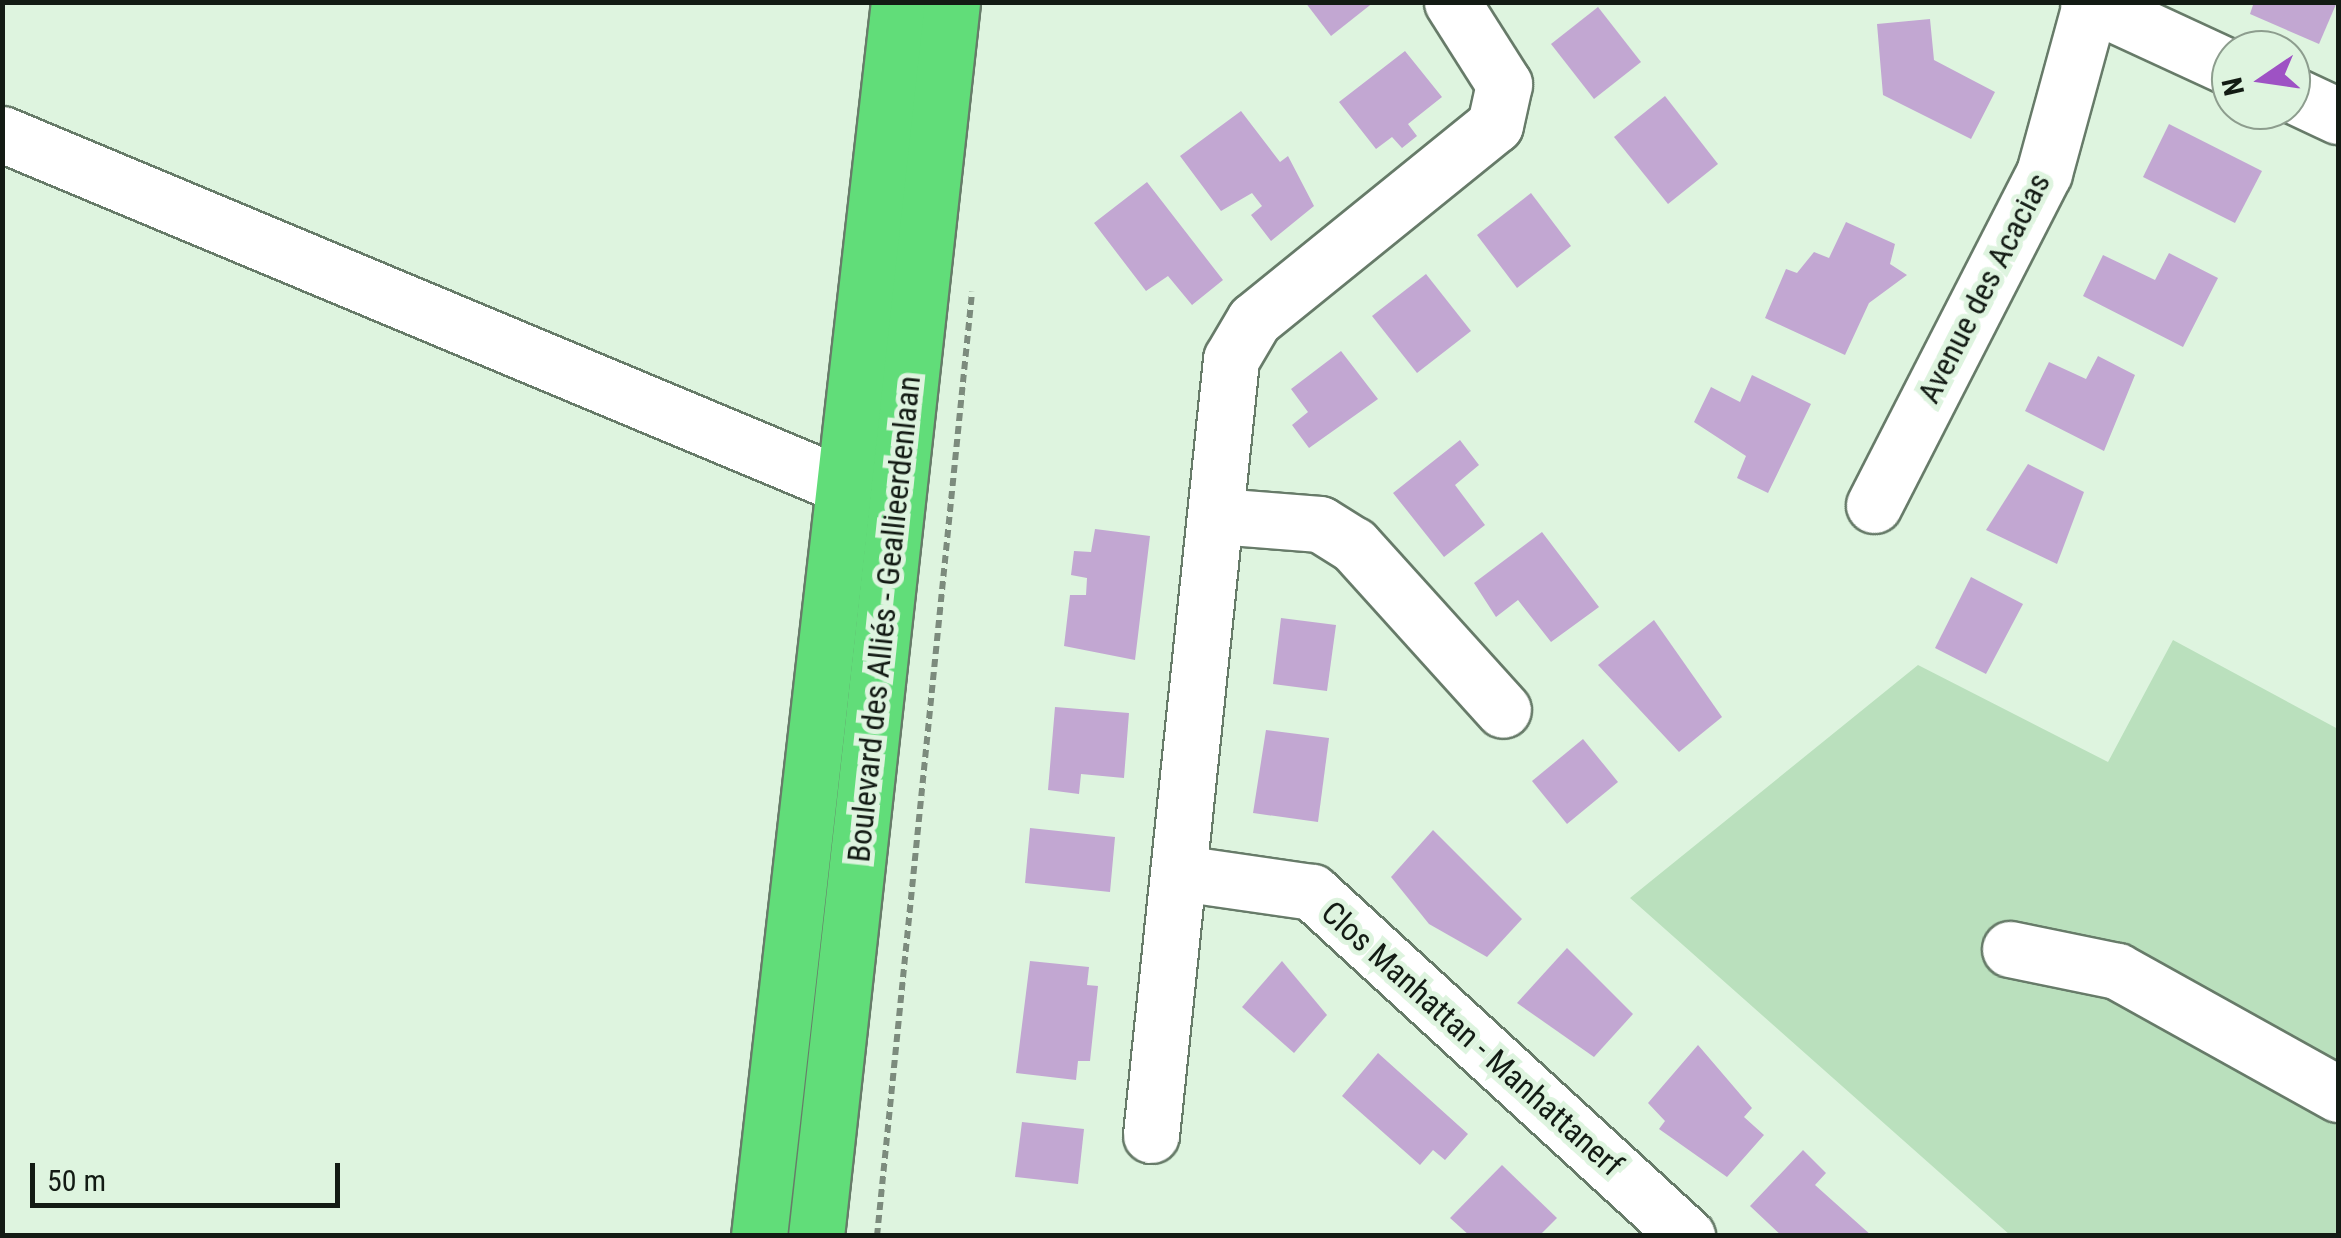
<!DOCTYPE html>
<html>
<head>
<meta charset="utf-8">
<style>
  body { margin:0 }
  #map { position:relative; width:2341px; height:1238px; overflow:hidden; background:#def4df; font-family:"Roboto Condensed",sans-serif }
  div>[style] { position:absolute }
  .green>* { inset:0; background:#bae0bd }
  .building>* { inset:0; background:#c2a7d2 }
  .path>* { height:6px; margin-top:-3px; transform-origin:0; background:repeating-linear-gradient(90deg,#7c8b7d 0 8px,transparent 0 13px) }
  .roads { filter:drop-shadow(2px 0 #677b69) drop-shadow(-2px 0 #677b69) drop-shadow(0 2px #677b69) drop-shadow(0 -2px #677b69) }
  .minor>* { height:55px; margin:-27.5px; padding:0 27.5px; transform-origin:27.5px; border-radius:27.5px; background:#fff }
  .highway>* { height:55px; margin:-27.5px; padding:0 27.5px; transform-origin:27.5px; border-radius:27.5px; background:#61dd79 }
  span { translate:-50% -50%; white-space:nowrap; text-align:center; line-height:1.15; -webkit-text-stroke:10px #def4df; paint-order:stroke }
  .street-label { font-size:32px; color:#131b14 }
  .frame { position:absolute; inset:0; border:5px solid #131b14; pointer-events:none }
  .north { position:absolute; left:2211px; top:30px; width:100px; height:100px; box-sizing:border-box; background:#def4df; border:2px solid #8d9d8e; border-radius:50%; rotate:257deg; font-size:28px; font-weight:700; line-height:40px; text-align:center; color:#131b14 }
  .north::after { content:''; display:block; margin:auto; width:35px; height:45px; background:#9e52c4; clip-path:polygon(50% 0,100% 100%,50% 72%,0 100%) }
  .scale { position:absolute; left:30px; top:1163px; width:310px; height:45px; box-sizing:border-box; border:5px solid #131b14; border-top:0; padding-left:12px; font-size:30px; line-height:35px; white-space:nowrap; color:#131b14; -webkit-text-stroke:8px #def4df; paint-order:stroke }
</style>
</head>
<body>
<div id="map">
  <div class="green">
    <i style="clip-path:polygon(2173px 640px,2338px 729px,2338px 1235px,2010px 1235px,1630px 898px,1918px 665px,2108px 762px)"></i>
  </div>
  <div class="building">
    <i style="clip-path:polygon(1305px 2px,1374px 2px,1331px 36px)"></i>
    <i style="clip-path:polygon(2254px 2px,2337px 2px,2319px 44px,2250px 14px)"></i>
    <i style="clip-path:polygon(1598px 7px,1641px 62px,1594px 99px,1551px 44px)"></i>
    <i style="clip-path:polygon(1930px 19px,1934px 60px,1995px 92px,1971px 139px,1883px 95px,1877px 24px)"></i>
    <i style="clip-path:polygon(1405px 51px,1442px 97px,1408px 124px,1417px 136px,1402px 148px,1392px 137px,1376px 149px,1339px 102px)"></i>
    <i style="clip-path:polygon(1665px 96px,1718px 164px,1668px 204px,1614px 137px)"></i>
    <i style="clip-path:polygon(1241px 111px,1280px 162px,1288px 156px,1314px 206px,1271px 241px,1251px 215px,1262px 206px,1252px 193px,1221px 211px,1180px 156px)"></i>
    <i style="clip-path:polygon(2169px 124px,2262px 171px,2235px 223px,2143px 177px)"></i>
    <i style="clip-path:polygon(1147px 182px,1223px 280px,1192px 305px,1168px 276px,1146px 291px,1094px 223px)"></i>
    <i style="clip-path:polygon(1531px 193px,1571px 246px,1517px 288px,1477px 235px)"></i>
    <i style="clip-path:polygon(1846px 222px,1895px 244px,1890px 264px,1907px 275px,1869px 303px,1845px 355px,1765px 318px,1786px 269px,1797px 273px,1814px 252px,1829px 258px)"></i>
    <i style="clip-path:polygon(2169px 253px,2218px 278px,2183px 347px,2083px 296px,2103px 255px,2155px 280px)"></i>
    <i style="clip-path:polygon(1426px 274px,1471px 331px,1417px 373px,1372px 316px)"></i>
    <i style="clip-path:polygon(1341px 351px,1378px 399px,1309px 448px,1292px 425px,1308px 412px,1291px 389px)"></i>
    <i style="clip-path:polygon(2098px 356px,2135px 375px,2104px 451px,2025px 411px,2049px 362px,2086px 379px)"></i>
    <i style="clip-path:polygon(1752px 375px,1811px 404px,1768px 493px,1737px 478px,1746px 456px,1694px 422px,1711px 387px,1740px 402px)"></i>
    <i style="clip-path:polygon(1460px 440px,1479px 465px,1455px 485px,1485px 525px,1444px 557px,1393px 493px)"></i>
    <i style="clip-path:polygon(2028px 464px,2084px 492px,2057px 564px,1986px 530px)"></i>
    <i style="clip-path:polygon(1095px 529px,1150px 536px,1135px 660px,1064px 646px,1070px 595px,1086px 595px,1087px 578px,1071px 575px,1074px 551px,1091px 552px)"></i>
    <i style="clip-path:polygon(1542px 532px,1599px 607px,1551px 642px,1518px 600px,1496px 617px,1474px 583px)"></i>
    <i style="clip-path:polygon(1971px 577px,2023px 604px,1986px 674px,1935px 648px)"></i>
    <i style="clip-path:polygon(1281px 618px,1336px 625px,1327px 691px,1273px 684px)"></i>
    <i style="clip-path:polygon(1654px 620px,1722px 717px,1679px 752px,1598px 665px)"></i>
    <i style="clip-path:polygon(1055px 707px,1129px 713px,1124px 778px,1081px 774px,1079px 794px,1048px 790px)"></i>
    <i style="clip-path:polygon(1266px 730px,1329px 738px,1318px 822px,1253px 813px)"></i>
    <i style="clip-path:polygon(1583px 739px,1618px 782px,1567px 824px,1532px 781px)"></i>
    <i style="clip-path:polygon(1030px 828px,1115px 837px,1110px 892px,1025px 883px)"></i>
    <i style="clip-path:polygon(1433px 830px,1522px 919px,1487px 957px,1429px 924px,1391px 877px)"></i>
    <i style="clip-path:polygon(1567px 948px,1633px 1014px,1594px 1057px,1517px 1003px)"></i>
    <i style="clip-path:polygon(1030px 961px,1089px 967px,1087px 985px,1098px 986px,1090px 1061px,1078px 1061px,1076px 1080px,1016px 1073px)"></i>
    <i style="clip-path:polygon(1282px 961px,1327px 1015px,1294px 1053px,1242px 1007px)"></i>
    <i style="clip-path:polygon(1698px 1045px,1752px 1108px,1744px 1117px,1764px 1135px,1727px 1177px,1659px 1129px,1665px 1121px,1648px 1103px)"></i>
    <i style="clip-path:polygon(1378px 1053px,1468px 1134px,1445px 1160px,1433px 1150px,1420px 1165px,1342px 1096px)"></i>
    <i style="clip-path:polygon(1022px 1122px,1084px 1129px,1078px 1184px,1015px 1177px)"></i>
    <i style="clip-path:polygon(1803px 1150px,1826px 1173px,1815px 1185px,1872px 1236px,1782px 1236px,1750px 1206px)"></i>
    <i style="clip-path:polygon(1502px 1165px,1557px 1218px,1539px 1236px,1470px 1236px,1450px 1218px)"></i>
  </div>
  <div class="path">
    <i style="left:877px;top:1236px;width:949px;rotate:-84.25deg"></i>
  </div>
  <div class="roads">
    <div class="minor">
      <i style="left:2088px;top:2px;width:157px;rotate:24.8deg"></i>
      <i style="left:2291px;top:94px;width:52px;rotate:25.1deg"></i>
      <i style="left:2px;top:134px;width:910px;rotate:22.68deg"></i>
      <i style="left:1874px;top:505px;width:373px;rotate:-62.9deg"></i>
      <i style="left:2044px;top:173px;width:174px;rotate:-74.7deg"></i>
      <i style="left:1218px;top:516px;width:102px;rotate:4.5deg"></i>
      <i style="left:1320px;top:524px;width:40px;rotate:32deg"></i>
      <i style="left:1354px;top:545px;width:222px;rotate:47.9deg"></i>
      <i style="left:1180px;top:873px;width:133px;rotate:8.2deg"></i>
      <i style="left:1312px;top:892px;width:509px;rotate:42.53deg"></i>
      <i style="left:2010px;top:949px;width:109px;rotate:11.6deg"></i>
      <i style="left:2117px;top:971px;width:253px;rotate:29.1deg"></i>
      <i style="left:1151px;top:1135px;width:780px;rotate:-84.11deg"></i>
      <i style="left:1231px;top:359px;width:45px;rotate:-59.5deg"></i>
      <i style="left:1254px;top:320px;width:310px;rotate:-39deg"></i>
      <i style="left:1495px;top:125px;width:42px;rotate:-77.6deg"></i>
      <i style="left:1504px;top:84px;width:97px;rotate:-122.4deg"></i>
    </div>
    <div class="highway">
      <i style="left:759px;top:1236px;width:1242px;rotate:-83.53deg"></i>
      <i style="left:816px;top:1236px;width:1241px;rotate:-83.71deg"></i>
    </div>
  </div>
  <div class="street-label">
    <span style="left:1984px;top:288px;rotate:-63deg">Avenue des Acacias</span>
    <span style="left:884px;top:619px;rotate:-84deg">Boulevard des Alliés - Geallieerdenlaan</span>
    <span style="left:1472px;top:1039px;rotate:42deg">Clos Manhattan - Manhattanerf</span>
  </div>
  <div class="frame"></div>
  <div class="north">N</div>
  <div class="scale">50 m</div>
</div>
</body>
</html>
